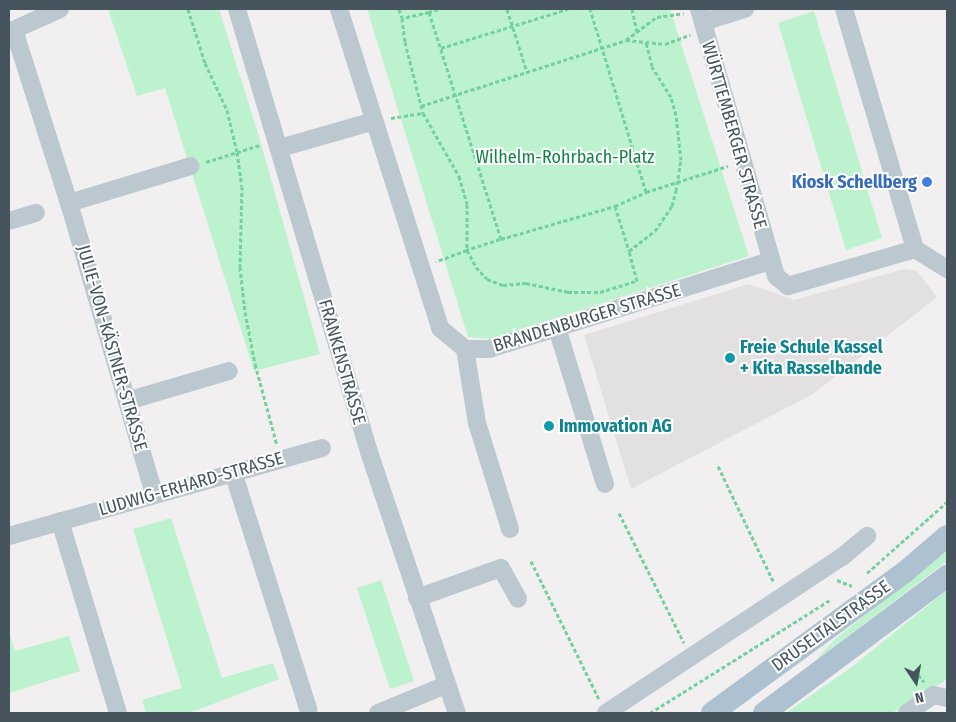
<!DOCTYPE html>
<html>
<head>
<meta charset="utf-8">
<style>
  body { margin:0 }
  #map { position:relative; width:956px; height:722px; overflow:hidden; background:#f2eff0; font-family:"Fira Sans Condensed",sans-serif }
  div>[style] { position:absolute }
  .education>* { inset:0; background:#e3e0e2 }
  .green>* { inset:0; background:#bcf2ce }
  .path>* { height:3px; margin-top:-1.5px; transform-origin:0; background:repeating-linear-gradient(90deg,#72d29e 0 4px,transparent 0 6.5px) }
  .minor>* { height:18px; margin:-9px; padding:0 9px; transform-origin:9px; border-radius:9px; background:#bcc8cf }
  .major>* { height:22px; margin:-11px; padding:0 11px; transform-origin:11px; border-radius:11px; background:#aec1d0 }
  .dots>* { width:14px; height:14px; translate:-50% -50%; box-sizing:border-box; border:2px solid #fff; border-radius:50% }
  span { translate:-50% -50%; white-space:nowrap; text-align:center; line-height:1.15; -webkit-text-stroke:4px #fff; paint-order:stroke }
  .street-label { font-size:18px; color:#46545e }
  .park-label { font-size:18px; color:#128546 }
  .shop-label { font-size:18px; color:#366cbe; font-weight:700 }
  .right { translate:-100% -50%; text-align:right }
  .culture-label { font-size:18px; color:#0d838f; font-weight:700 }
  .left { translate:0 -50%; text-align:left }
  .frame { position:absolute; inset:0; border:10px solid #46545e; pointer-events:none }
  .north { position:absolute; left:891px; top:657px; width:50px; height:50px; -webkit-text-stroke:4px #fff; paint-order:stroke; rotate:168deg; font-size:14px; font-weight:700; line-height:20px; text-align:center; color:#46545e }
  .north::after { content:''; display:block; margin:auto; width:18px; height:22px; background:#46545e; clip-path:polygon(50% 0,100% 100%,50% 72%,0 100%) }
</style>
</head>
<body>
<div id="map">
  <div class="education">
    <i style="clip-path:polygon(904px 269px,917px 271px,937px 297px,813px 394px,631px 489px,584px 335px,749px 284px,794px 300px)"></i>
  </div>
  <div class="green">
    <i style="clip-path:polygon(108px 9px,219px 9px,260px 140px,320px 354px,254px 371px,165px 88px,137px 96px)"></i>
    <i style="clip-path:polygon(367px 9px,670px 9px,749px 256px,490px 339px,468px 337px)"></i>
    <i style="clip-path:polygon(814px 11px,882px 238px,846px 250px,778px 23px)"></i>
    <i style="clip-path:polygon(171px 518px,222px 678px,273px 663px,279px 679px,189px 713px,146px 713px,142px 700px,182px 688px,133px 529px)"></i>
    <i style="clip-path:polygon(947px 551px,947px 561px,816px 660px,835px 639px)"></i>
    <i style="clip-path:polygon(381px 580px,414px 681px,390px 689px,357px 588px)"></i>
    <i style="clip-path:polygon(947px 590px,947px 678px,943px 682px,892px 713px,786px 713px,853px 666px)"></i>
    <i style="clip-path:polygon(9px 632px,15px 651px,69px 636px,80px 671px,9px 693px)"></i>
  </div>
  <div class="path">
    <i style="left:188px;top:9px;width:57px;rotate:72.5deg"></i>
    <i style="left:205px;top:63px;width:52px;rotate:64.9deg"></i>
    <i style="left:227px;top:110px;width:43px;rotate:76.6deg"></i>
    <i style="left:237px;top:152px;width:34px;rotate:82deg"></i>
    <i style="left:242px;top:186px;width:81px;rotate:91.4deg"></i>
    <i style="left:240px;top:267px;width:45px;rotate:83.7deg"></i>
    <i style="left:245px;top:312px;width:53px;rotate:79.1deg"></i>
    <i style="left:255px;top:364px;width:84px;rotate:74.8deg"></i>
    <i style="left:399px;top:9px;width:9px;rotate:72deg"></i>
    <i style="left:438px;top:9px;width:9px;rotate:162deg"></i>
    <i style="left:429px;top:12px;width:238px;rotate:72.4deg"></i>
    <i style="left:501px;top:239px;width:119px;rotate:-16.1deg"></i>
    <i style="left:615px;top:206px;width:34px;rotate:-24deg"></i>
    <i style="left:646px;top:192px;width:191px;rotate:-107deg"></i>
    <i style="left:507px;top:9px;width:66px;rotate:72.4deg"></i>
    <i style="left:632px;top:9px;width:24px;rotate:78deg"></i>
    <i style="left:429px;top:12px;width:28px;rotate:167deg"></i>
    <i style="left:402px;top:18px;width:24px;rotate:83deg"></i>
    <i style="left:405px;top:42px;width:73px;rotate:75.8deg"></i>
    <i style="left:423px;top:113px;width:73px;rotate:60.3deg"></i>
    <i style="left:459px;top:176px;width:29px;rotate:74deg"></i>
    <i style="left:467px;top:204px;width:46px;rotate:90deg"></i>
    <i style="left:467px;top:250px;width:33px;rotate:160deg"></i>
    <i style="left:626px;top:40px;width:39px;rotate:-37deg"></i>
    <i style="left:657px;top:17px;width:27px;rotate:-8deg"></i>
    <i style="left:441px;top:48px;width:133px;rotate:-17.1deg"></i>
    <i style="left:421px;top:106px;width:215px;rotate:-17.8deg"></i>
    <i style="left:626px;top:40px;width:39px;rotate:6deg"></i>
    <i style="left:665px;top:44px;width:27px;rotate:-20deg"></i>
    <i style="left:391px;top:118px;width:32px;rotate:-9deg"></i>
    <i style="left:206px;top:162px;width:57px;rotate:-17.5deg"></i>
    <i style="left:646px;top:192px;width:86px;rotate:-17.6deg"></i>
    <i style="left:615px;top:206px;width:47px;rotate:72.7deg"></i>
    <i style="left:629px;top:251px;width:33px;rotate:-38deg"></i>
    <i style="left:655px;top:231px;width:30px;rotate:-56deg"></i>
    <i style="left:672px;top:206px;width:16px;rotate:-75deg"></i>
    <i style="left:676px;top:191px;width:31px;rotate:-81deg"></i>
    <i style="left:681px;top:160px;width:45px;rotate:-96.3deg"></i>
    <i style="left:676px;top:115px;width:19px;rotate:-106deg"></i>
    <i style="left:671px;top:97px;width:36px;rotate:-122deg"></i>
    <i style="left:652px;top:66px;width:25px;rotate:-104deg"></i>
    <i style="left:500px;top:239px;width:35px;rotate:162deg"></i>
    <i style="left:467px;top:250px;width:19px;rotate:62deg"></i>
    <i style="left:476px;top:267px;width:16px;rotate:47deg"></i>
    <i style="left:487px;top:279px;width:17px;rotate:21deg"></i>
    <i style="left:503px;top:285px;width:23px;rotate:-5deg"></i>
    <i style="left:526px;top:283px;width:43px;rotate:12.1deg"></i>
    <i style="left:568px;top:292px;width:32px"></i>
    <i style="left:600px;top:292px;width:39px;rotate:-17deg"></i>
    <i style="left:637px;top:281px;width:31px;rotate:-105deg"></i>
    <i style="left:718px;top:466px;width:130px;rotate:64.4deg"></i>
    <i style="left:619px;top:513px;width:145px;rotate:63.4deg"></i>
    <i style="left:531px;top:561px;width:154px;rotate:63.8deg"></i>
    <i style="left:867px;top:573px;width:107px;rotate:-41.6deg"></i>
    <i style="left:837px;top:580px;width:16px;rotate:22deg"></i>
    <i style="left:918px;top:675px;width:9px;rotate:49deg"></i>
    <i style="left:650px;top:713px;width:213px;rotate:-32.1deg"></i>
  </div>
  <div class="minor">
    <i style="left:237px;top:9px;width:462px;rotate:73.4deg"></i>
    <i style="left:369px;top:452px;width:275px;rotate:71.4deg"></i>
    <i style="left:339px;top:9px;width:335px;rotate:72.4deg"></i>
    <i style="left:440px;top:328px;width:33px;rotate:40deg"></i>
    <i style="left:465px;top:349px;width:24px"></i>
    <i style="left:489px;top:349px;width:294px;rotate:-17.4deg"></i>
    <i style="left:699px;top:9px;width:278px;rotate:73.9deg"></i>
    <i style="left:776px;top:276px;width:16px;rotate:40deg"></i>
    <i style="left:788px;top:286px;width:132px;rotate:-16.2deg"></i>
    <i style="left:915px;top:249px;width:38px;rotate:32deg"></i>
    <i style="left:844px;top:9px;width:250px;rotate:73.5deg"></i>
    <i style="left:703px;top:22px;width:44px;rotate:-17.2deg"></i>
    <i style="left:14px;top:30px;width:182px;rotate:72.4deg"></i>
    <i style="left:69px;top:203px;width:302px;rotate:73.7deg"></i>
    <i style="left:9px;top:32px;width:56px;rotate:-24.3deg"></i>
    <i style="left:280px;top:148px;width:98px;rotate:-16deg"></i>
    <i style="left:69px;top:203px;width:127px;rotate:-16.9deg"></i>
    <i style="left:9px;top:221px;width:28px;rotate:-17deg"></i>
    <i style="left:557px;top:328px;width:163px;rotate:72.9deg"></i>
    <i style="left:465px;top:349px;width:75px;rotate:80.8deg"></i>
    <i style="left:477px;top:423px;width:111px;rotate:72.7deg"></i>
    <i style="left:127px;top:401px;width:106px;rotate:-16.4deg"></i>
    <i style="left:233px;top:472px;width:249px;rotate:72.4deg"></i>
    <i style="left:60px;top:521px;width:201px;rotate:73.2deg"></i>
    <i style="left:9px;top:536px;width:325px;rotate:-15.7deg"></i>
    <i style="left:417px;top:598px;width:89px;rotate:-19.7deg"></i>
    <i style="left:501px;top:568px;width:35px;rotate:61deg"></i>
    <i style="left:378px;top:713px;width:74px;rotate:-22.4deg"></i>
    <i style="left:606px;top:713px;width:283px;rotate:-33.5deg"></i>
    <i style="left:842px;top:557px;width:33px;rotate:-40deg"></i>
    <i style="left:907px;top:713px;width:32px;rotate:-34deg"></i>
    <i style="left:934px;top:695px;width:13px;rotate:13deg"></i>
  </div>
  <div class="major">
    <i style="left:712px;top:713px;width:240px;rotate:-36.2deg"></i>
    <i style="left:906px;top:571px;width:54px;rotate:-40.5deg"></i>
    <i style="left:764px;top:713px;width:229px;rotate:-36.8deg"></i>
  </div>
  <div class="dots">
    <i style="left:927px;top:182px;background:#3f7fe0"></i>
    <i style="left:730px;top:358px;background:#0f9aa8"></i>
    <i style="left:549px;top:426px;background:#0f9aa8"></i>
  </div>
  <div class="street-label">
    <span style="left:734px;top:135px;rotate:74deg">WÜRTTEMBERGER STRASSE</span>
    <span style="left:587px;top:318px;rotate:-17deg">BRANDENBURGER STRASSE</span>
    <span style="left:112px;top:348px;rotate:74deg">JULIE-VON-KÄSTNER-STRASSE</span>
    <span style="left:342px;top:362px;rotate:74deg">FRANKENSTRASSE</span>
    <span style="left:191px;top:484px;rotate:-16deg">LUDWIG-ERHARD-STRASSE</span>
    <span style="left:831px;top:626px;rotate:-36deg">DRUSELTALSTRASSE</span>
  </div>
  <div class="park-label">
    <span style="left:565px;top:157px">Wilhelm-Rohrbach-Platz</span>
  </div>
  <div class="shop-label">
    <span class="right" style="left:917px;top:182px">Kiosk Schellberg</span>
  </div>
  <div class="culture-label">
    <span class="left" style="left:740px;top:358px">Freie Schule Kassel<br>+ Kita Rasselbande</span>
    <span class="left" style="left:559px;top:426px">Immovation AG</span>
  </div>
  <div class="frame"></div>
  <div class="north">N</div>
</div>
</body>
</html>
